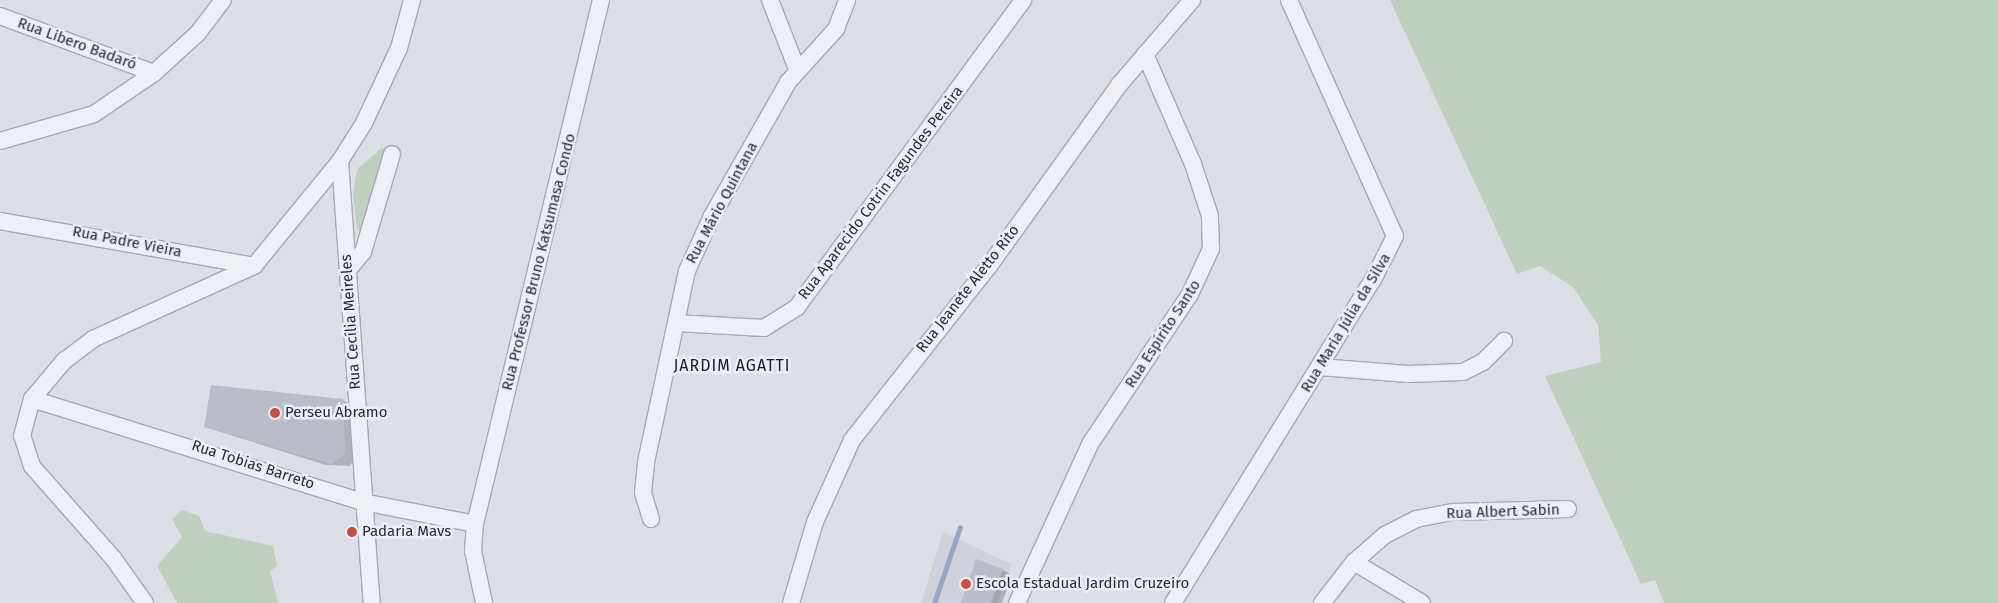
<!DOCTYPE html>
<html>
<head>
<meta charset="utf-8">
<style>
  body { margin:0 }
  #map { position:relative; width:1998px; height:603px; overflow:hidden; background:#dddfe6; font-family:"Fira Sans",sans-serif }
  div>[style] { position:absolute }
  .built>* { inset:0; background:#cfd1db }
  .green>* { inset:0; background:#bfd0be }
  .shadow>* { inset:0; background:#0003 }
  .stream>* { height:5px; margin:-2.5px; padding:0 2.5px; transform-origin:2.5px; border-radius:2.5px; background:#99a5c5 }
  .building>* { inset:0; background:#babdc8 }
  .roads { filter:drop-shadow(1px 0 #a6a9b3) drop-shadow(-1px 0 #a6a9b3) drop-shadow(0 1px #a6a9b3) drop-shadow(0 -1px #a6a9b3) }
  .minor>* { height:16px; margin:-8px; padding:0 8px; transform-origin:8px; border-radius:8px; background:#eff0f5 }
  .dots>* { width:14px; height:14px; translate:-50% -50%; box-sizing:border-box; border:2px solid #eceef4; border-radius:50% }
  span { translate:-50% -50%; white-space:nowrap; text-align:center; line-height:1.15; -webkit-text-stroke:5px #eceef4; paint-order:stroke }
  .street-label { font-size:15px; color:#272b3c }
  .poi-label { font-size:15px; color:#272b3c }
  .left { translate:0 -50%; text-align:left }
  .neighbourhood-label { font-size:16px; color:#191c2c; letter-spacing:1px }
</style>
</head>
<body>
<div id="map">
  <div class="built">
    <i style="clip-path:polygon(943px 532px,1011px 564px,998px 603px,921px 603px)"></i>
  </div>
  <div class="green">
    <i style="clip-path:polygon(1390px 0,1998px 0,1998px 603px,1664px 603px,1655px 580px,1641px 584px,1545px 376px,1601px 362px,1598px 325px,1573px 287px,1540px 266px,1517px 274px)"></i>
    <i style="clip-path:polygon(382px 148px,391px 154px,367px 232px,357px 229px,353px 195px,357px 169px)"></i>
    <i style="clip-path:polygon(182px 510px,199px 516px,205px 531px,273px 546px,277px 566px,270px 571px,278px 603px,177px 603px,157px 566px,182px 537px,172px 519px)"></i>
  </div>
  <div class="shadow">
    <i style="clip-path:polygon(343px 400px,352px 405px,354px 459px,350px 466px,326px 465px,205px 427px)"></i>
    <i style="clip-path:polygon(1003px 570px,1012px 575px,1002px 603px,962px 603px)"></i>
  </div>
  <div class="stream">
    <i style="left:934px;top:603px;width:80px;rotate:-71.1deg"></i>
  </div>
  <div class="building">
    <i style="clip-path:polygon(211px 385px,343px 399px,345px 454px,332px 464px,204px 427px)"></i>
    <i style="clip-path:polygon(976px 559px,1003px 569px,991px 603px,961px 603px)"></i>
  </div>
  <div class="roads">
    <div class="minor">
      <i style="left:770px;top:0;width:74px;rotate:68.6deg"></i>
      <i style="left:0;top:16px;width:164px;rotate:20.3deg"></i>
      <i style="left:0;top:141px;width:98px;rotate:-16deg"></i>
      <i style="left:94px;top:114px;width:73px;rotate:-34.3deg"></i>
      <i style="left:154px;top:73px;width:59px;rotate:-42.3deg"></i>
      <i style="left:198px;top:33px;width:41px;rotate:-52.9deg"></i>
      <i style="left:340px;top:161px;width:443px;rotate:85.9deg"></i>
      <i style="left:0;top:221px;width:258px;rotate:10deg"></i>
      <i style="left:349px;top:269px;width:22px;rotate:-51deg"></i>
      <i style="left:363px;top:252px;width:102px;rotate:-73.5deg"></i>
      <i style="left:676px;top:323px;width:88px;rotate:3.3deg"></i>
      <i style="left:764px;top:328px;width:39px;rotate:-32deg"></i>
      <i style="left:797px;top:307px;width:381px;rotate:-53.6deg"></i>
      <i style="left:1320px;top:367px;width:88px;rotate:4.5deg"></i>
      <i style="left:1408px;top:374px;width:55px;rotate:-2.1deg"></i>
      <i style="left:1463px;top:372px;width:22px;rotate:-27deg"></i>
      <i style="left:1483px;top:362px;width:30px;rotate:-45deg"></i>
      <i style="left:32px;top:399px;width:347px;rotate:17.3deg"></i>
      <i style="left:363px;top:502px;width:114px;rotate:11.1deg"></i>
      <i style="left:651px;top:519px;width:28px;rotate:-107deg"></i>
      <i style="left:643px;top:492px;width:30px;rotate:-84deg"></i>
      <i style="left:646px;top:462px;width:195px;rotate:-77.9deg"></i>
      <i style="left:687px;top:271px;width:60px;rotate:-65.6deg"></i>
      <i style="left:712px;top:216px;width:154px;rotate:-60.4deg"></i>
      <i style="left:788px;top:82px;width:72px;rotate:-47.8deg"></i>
      <i style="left:836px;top:29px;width:31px;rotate:-69deg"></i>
      <i style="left:1354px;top:562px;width:79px;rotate:31.1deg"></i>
      <i style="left:145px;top:603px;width:55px;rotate:-125.4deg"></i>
      <i style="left:113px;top:558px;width:123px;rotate:-131.4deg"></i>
      <i style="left:32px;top:466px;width:32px;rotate:-108deg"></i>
      <i style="left:22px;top:436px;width:38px;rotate:-75deg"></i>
      <i style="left:32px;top:399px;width:50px;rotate:-49.9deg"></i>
      <i style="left:64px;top:361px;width:36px;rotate:-37deg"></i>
      <i style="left:93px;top:339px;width:177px;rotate:-24.4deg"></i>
      <i style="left:254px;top:266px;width:136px;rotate:-50.7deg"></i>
      <i style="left:340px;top:161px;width:45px;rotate:-57.7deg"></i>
      <i style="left:364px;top:123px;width:83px;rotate:-65deg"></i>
      <i style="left:399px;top:48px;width:50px;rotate:-74.8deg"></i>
      <i style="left:484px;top:603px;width:53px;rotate:-101.9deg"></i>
      <i style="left:473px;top:551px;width:27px;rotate:-86deg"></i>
      <i style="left:475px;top:524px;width:539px;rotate:-76.48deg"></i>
      <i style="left:791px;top:603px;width:84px;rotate:-73.5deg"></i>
      <i style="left:815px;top:522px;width:90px;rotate:-65.7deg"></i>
      <i style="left:852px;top:440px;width:221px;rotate:-51.8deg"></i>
      <i style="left:989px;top:266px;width:224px;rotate:-54.3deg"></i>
      <i style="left:1120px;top:84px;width:111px;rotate:-49.4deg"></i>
      <i style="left:1017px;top:603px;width:175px;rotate:-65.3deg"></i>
      <i style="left:1090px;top:444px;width:180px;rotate:-56.3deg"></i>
      <i style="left:1190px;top:294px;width:50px;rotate:-65deg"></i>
      <i style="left:1211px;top:249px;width:33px;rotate:-92deg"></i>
      <i style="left:1210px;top:216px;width:55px;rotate:-108.1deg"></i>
      <i style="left:1193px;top:164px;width:120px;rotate:-113.6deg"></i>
      <i style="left:1173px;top:603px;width:382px;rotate:-58.3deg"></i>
      <i style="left:1374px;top:278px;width:47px;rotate:-63.4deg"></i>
      <i style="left:1395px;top:236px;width:259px;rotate:-114.2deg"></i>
      <i style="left:1322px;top:603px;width:52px;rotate:-52deg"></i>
      <i style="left:1354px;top:562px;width:41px;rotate:-41.1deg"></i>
      <i style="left:1385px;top:535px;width:35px;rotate:-27deg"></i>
      <i style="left:1416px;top:519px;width:38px;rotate:-11deg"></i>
      <i style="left:1453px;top:512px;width:115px;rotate:-1.5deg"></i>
    </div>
  </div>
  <div class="dots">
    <i style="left:275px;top:413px;background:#c74c46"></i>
    <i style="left:352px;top:532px;background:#c74c46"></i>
    <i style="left:966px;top:584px;background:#c74c46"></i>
  </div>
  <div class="street-label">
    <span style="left:77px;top:44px;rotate:20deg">Rua Libero Badaró</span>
    <span style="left:881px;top:193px;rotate:-53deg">Rua Aparecido Cotrin Fagundes Pereira</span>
    <span style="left:722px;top:203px;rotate:-62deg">Rua Mário Quintana</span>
    <span style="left:127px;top:242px;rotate:11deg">Rua Padre Vieira</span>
    <span style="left:539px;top:262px;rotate:-76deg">Rua Professor Bruno Katsumasa Condo</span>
    <span style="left:968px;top:289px;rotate:-52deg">Rua Jeanete Aletto Rito</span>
    <span style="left:351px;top:322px;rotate:-94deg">Rua Cecília Meireles</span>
    <span style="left:1346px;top:323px;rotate:-59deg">Rua Maria Júlia da Silva</span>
    <span style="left:1163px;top:334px;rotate:-57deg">Rua Espírito Santo</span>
    <span style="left:253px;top:465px;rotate:18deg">Rua Tobias Barreto</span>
    <span style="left:1503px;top:512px;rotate:-2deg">Rua Albert Sabin</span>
  </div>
  <div class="poi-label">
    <span class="left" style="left:285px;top:413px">Perseu Abramo</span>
    <span class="left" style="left:362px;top:532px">Padaria Mavs</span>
    <span class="left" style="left:976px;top:584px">Escola Estadual Jardim Cruzeiro</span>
  </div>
  <div class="neighbourhood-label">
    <span style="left:732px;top:366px">JARDIM AGATTI</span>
  </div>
</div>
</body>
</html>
